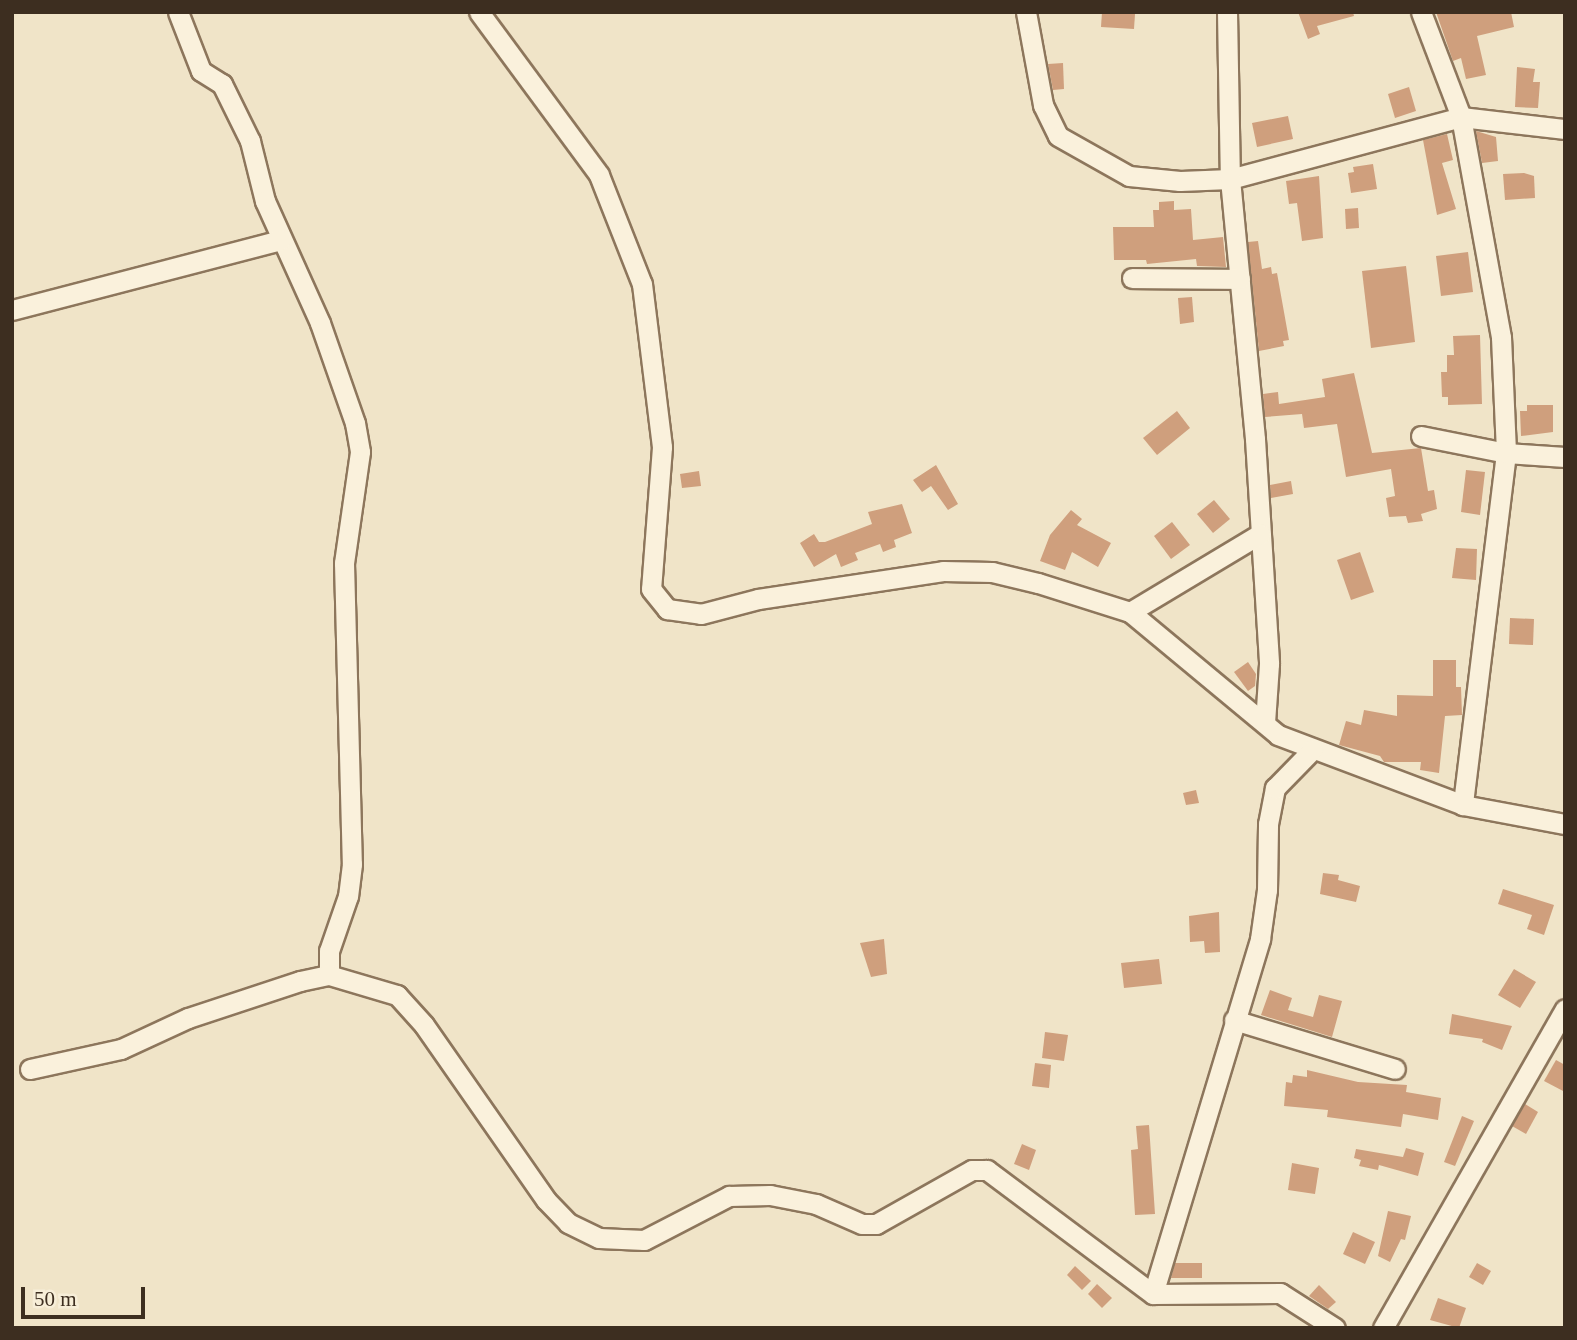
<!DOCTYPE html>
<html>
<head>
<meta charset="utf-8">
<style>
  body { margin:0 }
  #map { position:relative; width:1577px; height:1340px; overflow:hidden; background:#f0e4c8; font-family:Georgia,serif }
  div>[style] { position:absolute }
  .building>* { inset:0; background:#cf9f7d }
  .roads { filter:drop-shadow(2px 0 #8d765c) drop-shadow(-2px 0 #8d765c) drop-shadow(0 2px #8d765c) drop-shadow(0 -2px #8d765c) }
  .minor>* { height:19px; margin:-9.5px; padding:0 9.5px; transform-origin:9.5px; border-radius:9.5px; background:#faf1dc }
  span { translate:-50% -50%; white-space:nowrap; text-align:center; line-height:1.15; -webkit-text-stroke:5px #f7eed8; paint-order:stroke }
  .frame { position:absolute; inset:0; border:14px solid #3d2e20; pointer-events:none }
  .scale { position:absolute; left:21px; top:1287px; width:124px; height:32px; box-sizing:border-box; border:4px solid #3d2e20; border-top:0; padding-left:9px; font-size:21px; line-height:24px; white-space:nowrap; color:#3d2e20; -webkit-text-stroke:5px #f7eed8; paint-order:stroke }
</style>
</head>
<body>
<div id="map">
  <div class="building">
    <i style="clip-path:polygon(1102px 12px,1135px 14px,1134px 29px,1101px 27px)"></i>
    <i style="clip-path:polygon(1298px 12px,1353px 12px,1354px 16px,1317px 26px,1320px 34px,1308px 39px)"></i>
    <i style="clip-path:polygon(1436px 12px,1511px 12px,1514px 27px,1477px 36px,1486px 75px,1466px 79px,1461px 58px,1453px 61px)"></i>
    <i style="clip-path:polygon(1063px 63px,1064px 89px,1053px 90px,1048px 64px)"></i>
    <i style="clip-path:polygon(1517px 67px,1535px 69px,1533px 82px,1540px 82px,1538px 108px,1515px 107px)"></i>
    <i style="clip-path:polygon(1409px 87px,1416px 111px,1395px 118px,1388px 94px)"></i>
    <i style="clip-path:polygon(1288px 116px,1293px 139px,1257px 147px,1252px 123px)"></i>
    <i style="clip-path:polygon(1476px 131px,1496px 137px,1498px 161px,1482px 163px)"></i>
    <i style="clip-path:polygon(1447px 134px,1453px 160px,1442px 163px,1456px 209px,1437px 215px,1423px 140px)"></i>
    <i style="clip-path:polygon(1373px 164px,1377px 189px,1351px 193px,1348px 173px,1354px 172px,1353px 167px)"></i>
    <i style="clip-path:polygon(1524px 173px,1534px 176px,1535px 198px,1505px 200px,1503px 174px)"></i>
    <i style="clip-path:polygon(1319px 176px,1323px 238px,1302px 241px,1297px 203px,1289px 204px,1286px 181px)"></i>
    <i style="clip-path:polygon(1174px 201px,1174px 210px,1191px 209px,1193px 240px,1223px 237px,1226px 267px,1197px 266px,1196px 259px,1147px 264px,1146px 260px,1114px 260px,1113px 227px,1154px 227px,1153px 210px,1159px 210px,1159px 202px)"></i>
    <i style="clip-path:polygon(1358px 208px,1359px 228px,1346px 229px,1345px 209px)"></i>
    <i style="clip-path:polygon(1258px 241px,1262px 269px,1271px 267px,1272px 274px,1277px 273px,1289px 340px,1283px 341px,1284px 346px,1259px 351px,1248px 242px)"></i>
    <i style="clip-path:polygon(1468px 252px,1473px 292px,1441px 296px,1436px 256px)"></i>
    <i style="clip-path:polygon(1406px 266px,1415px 342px,1371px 348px,1362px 271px)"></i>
    <i style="clip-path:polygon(1192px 297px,1194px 322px,1180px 324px,1178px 298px)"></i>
    <i style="clip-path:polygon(1480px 335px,1482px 404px,1448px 405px,1448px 397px,1442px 397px,1441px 372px,1447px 372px,1447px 355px,1454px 355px,1453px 336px)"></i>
    <i style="clip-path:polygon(1354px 373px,1372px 453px,1421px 448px,1428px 491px,1434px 490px,1437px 509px,1421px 514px,1423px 521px,1408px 523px,1406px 516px,1389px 517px,1386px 498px,1395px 496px,1391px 469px,1346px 477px,1337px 424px,1304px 428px,1302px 414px,1265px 417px,1263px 394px,1278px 392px,1279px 404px,1325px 397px,1322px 379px)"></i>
    <i style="clip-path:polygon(1527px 405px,1553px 405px,1553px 432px,1521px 436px,1520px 411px,1527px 411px)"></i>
    <i style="clip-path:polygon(1177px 411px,1190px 428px,1157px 455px,1143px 438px)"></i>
    <i style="clip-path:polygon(936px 465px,958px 504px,948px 510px,931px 486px,922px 492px,913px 480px)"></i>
    <i style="clip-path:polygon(1466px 470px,1485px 472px,1480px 515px,1461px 512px)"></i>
    <i style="clip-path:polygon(699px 471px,701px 486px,682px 488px,680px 474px)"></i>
    <i style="clip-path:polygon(1291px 481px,1293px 494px,1271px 498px,1270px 485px)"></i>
    <i style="clip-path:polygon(1214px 500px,1230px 519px,1213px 533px,1197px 514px)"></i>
    <i style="clip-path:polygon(902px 504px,912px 533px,894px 540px,896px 547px,883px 552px,880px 544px,855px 553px,858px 560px,841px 567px,836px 554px,814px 567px,800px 543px,814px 534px,819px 542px,825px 542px,872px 524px,868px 512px)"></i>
    <i style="clip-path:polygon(1071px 510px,1082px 519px,1077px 525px,1111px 543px,1098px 567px,1072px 552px,1065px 570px,1040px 561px,1050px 535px)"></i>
    <i style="clip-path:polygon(1172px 522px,1190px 545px,1171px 559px,1154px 536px)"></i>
    <i style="clip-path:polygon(1456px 548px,1477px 549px,1476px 580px,1452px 578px)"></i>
    <i style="clip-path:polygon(1360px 552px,1374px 592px,1351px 600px,1337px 560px)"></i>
    <i style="clip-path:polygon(1510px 618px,1534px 619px,1533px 645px,1509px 644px)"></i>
    <i style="clip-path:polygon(1433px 660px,1456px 660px,1456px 687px,1461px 687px,1462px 715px,1445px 716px,1439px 773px,1420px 770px,1421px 762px,1384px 762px,1380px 756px,1339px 745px,1346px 721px,1361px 725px,1364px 710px,1397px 716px,1397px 695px,1433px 696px)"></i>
    <i style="clip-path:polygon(1248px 662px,1256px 674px,1255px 686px,1248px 691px,1234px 672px)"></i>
    <i style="clip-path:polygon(1196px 790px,1199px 803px,1186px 805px,1183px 793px)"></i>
    <i style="clip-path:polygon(1323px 873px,1339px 875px,1338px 880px,1360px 886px,1356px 902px,1320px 894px)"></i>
    <i style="clip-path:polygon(1503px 889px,1554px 905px,1544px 935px,1527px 929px,1532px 915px,1498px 904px)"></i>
    <i style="clip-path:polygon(1219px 912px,1220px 952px,1205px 953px,1204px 941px,1190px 942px,1189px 916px)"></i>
    <i style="clip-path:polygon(884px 939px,887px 974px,871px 977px,860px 943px)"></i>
    <i style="clip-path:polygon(1159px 959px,1162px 984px,1124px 988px,1121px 963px)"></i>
    <i style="clip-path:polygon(1514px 969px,1536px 982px,1520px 1008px,1498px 995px)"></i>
    <i style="clip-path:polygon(1270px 990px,1292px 998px,1288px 1010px,1313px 1017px,1319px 995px,1342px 1001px,1332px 1037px,1261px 1015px)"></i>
    <i style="clip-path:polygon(1452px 1014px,1512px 1026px,1502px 1050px,1482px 1042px,1483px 1039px,1449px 1034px)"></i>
    <i style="clip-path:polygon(1045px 1032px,1068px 1035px,1064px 1061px,1042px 1058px)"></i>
    <i style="clip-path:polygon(1556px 1060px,1565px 1065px,1565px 1092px,1544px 1081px)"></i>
    <i style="clip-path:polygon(1035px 1063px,1051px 1065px,1049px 1088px,1032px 1086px)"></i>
    <i style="clip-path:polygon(1307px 1070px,1358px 1082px,1407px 1085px,1406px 1092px,1441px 1098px,1438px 1120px,1403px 1114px,1401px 1127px,1327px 1117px,1328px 1110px,1284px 1106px,1286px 1082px,1292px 1083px,1293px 1075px,1307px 1077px)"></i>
    <i style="clip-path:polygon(1525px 1104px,1538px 1112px,1526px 1134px,1512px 1126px)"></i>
    <i style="clip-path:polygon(1462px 1116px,1474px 1121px,1455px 1166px,1444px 1162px)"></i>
    <i style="clip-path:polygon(1149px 1125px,1155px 1214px,1135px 1215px,1131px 1150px,1138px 1149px,1136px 1126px)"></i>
    <i style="clip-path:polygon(1022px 1144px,1036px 1150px,1029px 1170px,1014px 1164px)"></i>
    <i style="clip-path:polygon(1406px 1148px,1424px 1153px,1418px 1176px,1379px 1165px,1378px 1170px,1359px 1166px,1361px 1160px,1354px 1158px,1356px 1149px,1403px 1157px)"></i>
    <i style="clip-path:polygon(1292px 1163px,1319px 1168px,1315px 1194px,1288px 1190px)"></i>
    <i style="clip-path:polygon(1388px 1211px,1411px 1216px,1405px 1240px,1401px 1239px,1390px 1262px,1378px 1256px)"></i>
    <i style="clip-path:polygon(1353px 1232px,1375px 1242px,1365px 1264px,1343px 1254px)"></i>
    <i style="clip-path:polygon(1175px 1263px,1202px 1263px,1202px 1278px,1171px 1278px)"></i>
    <i style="clip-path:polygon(1477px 1263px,1491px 1271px,1483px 1285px,1469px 1277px)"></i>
    <i style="clip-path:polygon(1075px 1266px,1091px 1281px,1082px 1290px,1067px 1275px)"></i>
    <i style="clip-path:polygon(1097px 1284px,1112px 1298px,1102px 1308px,1088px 1294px)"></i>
    <i style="clip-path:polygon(1319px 1285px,1336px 1302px,1328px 1309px,1309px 1296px)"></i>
    <i style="clip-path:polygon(1438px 1298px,1466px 1308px,1459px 1328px,1430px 1320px)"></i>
  </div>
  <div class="roads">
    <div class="minor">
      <i style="left:178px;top:12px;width:63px;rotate:68.7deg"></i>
      <i style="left:201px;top:71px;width:25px;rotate:32deg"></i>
      <i style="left:222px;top:84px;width:64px;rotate:63.8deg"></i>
      <i style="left:250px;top:141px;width:62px;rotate:76deg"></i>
      <i style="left:265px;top:201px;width:134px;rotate:65.7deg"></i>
      <i style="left:320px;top:323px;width:106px;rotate:70.7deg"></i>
      <i style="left:355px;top:423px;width:29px;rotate:80deg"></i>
      <i style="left:360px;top:452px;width:112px;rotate:98.2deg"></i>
      <i style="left:344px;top:563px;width:301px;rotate:88.5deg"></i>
      <i style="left:352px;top:864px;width:32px;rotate:97deg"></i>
      <i style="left:348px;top:896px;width:58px;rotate:109.1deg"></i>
      <i style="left:329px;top:951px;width:24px;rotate:90deg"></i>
      <i style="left:479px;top:12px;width:202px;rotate:53.6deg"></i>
      <i style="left:599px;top:175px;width:117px;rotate:68.5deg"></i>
      <i style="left:642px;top:284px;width:164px;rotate:83deg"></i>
      <i style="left:662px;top:447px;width:142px;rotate:94.4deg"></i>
      <i style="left:651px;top:589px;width:26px;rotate:51deg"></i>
      <i style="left:667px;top:609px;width:34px;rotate:8deg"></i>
      <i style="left:701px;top:614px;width:59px;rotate:-14.7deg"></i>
      <i style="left:758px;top:599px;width:187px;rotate:-8.6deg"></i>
      <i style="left:943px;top:571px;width:49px;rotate:1.2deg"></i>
      <i style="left:992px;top:572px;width:47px;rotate:13.4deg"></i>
      <i style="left:1038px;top:583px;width:96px;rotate:17.5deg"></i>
      <i style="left:1130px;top:612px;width:192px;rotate:39.7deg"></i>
      <i style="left:1278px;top:735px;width:198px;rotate:20.7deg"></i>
      <i style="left:1463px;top:805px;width:104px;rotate:10.6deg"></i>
      <i style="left:1026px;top:12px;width:95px;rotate:79.6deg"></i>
      <i style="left:1043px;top:105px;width:34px;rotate:64deg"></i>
      <i style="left:1058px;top:136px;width:81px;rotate:29.4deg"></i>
      <i style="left:1129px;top:176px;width:51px;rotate:5.6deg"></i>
      <i style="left:1180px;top:181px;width:50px;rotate:-2.3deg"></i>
      <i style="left:1230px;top:179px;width:239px;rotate:-15deg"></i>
      <i style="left:1461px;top:117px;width:105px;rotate:6.6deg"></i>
      <i style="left:1227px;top:12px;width:167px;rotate:89deg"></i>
      <i style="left:1230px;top:179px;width:261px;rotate:84.5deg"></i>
      <i style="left:1255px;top:439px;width:225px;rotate:86.4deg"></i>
      <i style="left:1269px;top:664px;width:59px;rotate:93.9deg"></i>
      <i style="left:1421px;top:12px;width:112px;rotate:69.1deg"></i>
      <i style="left:1461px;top:117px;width:224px;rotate:79.7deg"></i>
      <i style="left:1501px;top:337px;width:116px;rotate:87.5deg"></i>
      <i style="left:1506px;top:453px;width:355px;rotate:97deg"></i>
      <i style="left:1132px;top:278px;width:108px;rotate:0.5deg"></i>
      <i style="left:12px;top:310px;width:278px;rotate:-14.6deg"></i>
      <i style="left:1421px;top:436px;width:87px;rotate:11.3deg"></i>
      <i style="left:1506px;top:453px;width:59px;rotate:3.9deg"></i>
      <i style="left:1130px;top:612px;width:152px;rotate:-31deg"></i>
      <i style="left:1234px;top:1020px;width:168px;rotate:16.9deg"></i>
      <i style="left:30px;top:1069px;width:93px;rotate:-12.4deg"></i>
      <i style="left:121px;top:1049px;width:74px;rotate:-24.8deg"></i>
      <i style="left:188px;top:1018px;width:118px;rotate:-18.3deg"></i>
      <i style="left:300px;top:981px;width:30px;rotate:-12deg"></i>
      <i style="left:329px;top:975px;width:71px;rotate:16.4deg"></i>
      <i style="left:397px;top:995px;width:40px;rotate:48deg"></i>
      <i style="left:424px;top:1025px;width:213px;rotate:55.1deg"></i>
      <i style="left:546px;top:1200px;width:32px;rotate:46deg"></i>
      <i style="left:568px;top:1223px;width:34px;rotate:26deg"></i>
      <i style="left:599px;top:1238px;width:45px;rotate:2.5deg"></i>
      <i style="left:644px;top:1240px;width:96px;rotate:-27.4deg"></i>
      <i style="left:729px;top:1196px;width:41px;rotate:-1.4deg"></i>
      <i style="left:770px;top:1195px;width:47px;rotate:11.1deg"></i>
      <i style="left:816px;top:1204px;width:50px;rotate:23.5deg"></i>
      <i style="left:862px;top:1224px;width:14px"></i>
      <i style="left:876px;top:1224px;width:110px;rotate:-29.4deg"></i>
      <i style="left:972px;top:1170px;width:15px"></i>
      <i style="left:987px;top:1170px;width:207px;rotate:36.8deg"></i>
      <i style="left:1153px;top:1294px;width:127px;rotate:-0.5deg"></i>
      <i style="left:1280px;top:1293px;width:65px;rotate:32.5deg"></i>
      <i style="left:1153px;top:1294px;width:371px;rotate:-73.2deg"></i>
      <i style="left:1260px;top:939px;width:49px;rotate:-81.9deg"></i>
      <i style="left:1267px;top:890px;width:66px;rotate:-89.1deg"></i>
      <i style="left:1268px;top:824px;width:37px;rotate:-79deg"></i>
      <i style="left:1275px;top:788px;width:54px;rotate:-45.7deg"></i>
      <i style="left:1383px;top:1328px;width:367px;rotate:-60.3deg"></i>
    </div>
  </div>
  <div class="frame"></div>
  <div class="scale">50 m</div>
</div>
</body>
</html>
